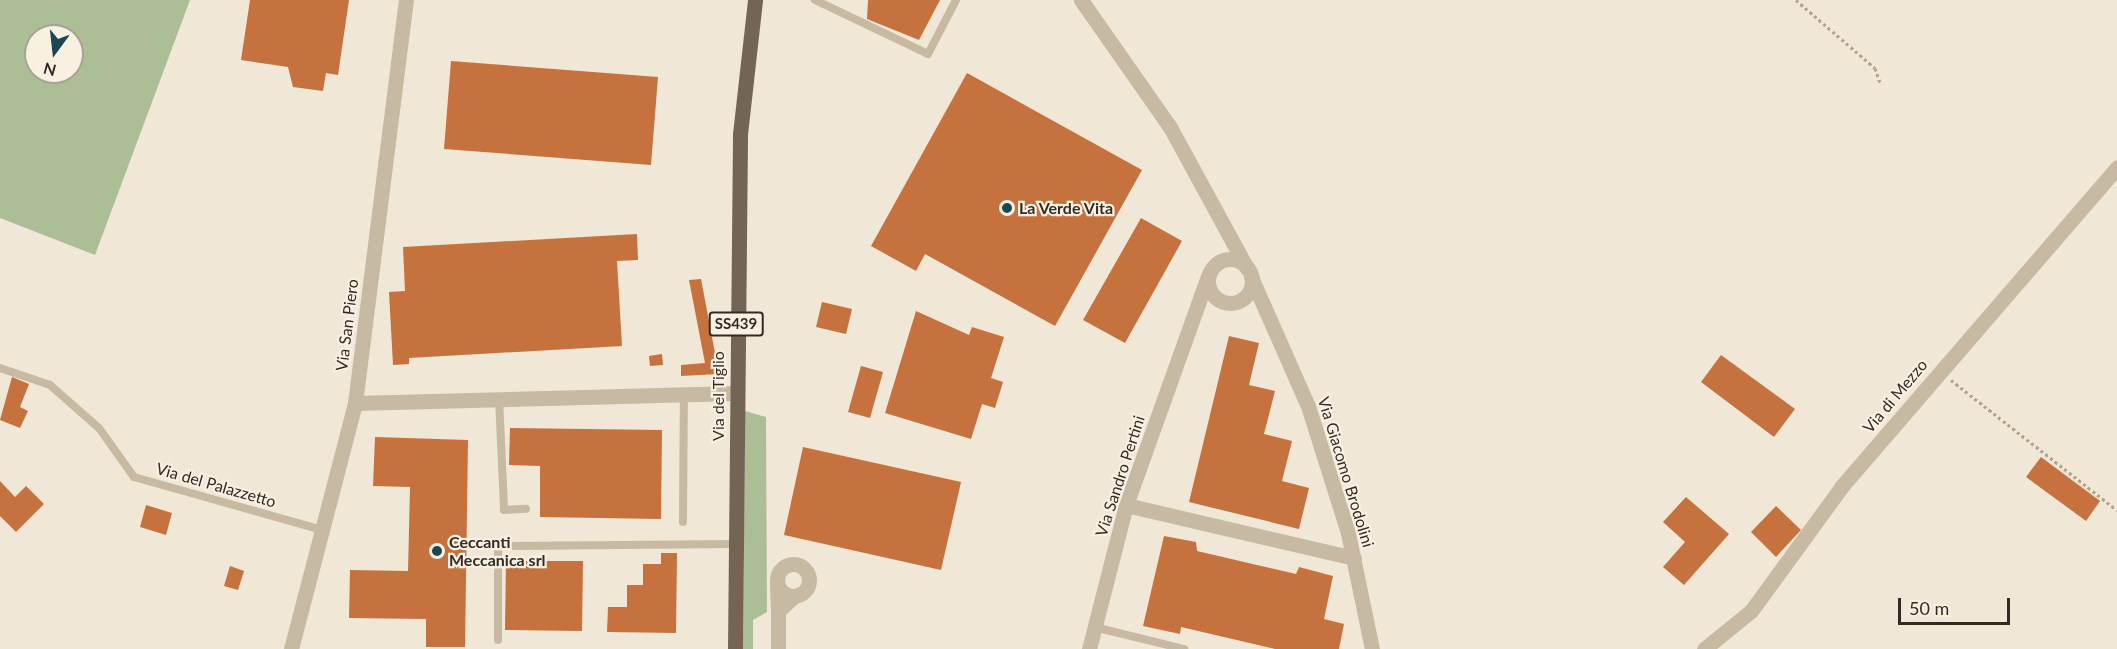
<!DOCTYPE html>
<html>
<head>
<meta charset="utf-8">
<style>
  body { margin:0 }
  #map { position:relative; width:2117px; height:649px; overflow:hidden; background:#f0e7d6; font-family:Lato,sans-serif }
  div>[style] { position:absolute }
  .green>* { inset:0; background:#abbe96 }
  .building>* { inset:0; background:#c5723f }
  .path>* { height:3px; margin-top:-1.5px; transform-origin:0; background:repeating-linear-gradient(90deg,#b3a38d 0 3px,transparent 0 6px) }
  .service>* { height:8px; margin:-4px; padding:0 4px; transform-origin:4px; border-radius:4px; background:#c7b9a2 }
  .minor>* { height:15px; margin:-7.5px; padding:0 7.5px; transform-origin:7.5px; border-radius:7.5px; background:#c7b9a2 }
  .minor>.ring { margin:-7.5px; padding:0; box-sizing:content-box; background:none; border:15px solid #c7b9a2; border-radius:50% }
  .primary>* { height:15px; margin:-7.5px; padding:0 7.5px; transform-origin:7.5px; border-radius:7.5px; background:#746455 }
  .dots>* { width:16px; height:16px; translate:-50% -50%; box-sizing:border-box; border:3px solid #f8f1e2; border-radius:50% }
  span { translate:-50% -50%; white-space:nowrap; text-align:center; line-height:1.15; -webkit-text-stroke:4.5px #f8f1e2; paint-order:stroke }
  .shield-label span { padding:2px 4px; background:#f8f1e2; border:2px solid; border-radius:4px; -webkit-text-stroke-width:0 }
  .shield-label { font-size:15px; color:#322b25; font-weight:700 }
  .poi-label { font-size:16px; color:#322b25; font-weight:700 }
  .left { translate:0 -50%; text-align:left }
  .street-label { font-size:16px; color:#322b25 }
  .north { position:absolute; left:24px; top:24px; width:60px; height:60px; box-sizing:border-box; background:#f8f1e2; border:2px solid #a9a296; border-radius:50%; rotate:195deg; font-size:16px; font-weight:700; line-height:24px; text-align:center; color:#322b25 }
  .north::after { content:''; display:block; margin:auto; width:21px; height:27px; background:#1b4753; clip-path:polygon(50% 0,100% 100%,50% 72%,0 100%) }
  .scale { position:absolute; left:1898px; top:598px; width:112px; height:27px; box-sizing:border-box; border:3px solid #322b25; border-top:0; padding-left:8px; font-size:18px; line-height:21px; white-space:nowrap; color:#322b25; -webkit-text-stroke:4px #f8f1e2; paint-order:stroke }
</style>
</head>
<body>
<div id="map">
  <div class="green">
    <i style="clip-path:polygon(evenodd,0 0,190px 0,95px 255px,0 218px,0 0,36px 36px,72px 36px,72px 72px,36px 72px,36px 36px)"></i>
    <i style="clip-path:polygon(745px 411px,766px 417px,767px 612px,753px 620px,753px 649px,743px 649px)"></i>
  </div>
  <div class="building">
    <i style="clip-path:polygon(250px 0,349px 0,338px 75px,326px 73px,323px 91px,293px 87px,288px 67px,241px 60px)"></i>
    <i style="clip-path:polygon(868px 0,940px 0,919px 40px,867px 19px)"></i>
    <i style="clip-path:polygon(451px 61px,658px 77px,651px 165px,444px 149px)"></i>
    <i style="clip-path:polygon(967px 73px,1142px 170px,1055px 326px,925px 254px,916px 271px,871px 246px)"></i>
    <i style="clip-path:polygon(1141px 218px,1182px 241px,1125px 343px,1083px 320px)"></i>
    <i style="clip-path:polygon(637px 234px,638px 260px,617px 261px,622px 346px,409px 358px,409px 364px,393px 365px,389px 292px,405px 291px,403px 247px)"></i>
    <i style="clip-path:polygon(701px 279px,719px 374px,681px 376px,681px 365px,705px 363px,689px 280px)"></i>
    <i style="clip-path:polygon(822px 302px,852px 309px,846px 334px,816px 327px)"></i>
    <i style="clip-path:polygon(916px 311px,969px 335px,972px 327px,1004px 337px,991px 378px,1003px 382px,995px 408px,982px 404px,971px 439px,885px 413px)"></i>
    <i style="clip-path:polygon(1229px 336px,1259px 343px,1249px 385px,1275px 391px,1264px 434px,1292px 441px,1282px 481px,1309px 488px,1299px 529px,1189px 502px)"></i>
    <i style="clip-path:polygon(662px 354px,663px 365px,650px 366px,649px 356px)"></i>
    <i style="clip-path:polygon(1721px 355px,1795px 409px,1774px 437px,1701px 382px)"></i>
    <i style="clip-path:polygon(861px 366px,883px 372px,870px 418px,848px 412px)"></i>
    <i style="clip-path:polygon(12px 377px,29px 384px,20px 407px,28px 411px,20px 428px,0 420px)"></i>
    <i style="clip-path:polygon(510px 428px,662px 430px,661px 519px,540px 517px,540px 466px,509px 465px)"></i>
    <i style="clip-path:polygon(375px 437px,468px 440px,465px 647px,426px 647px,426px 619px,349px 618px,350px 570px,408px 571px,410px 487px,373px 486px)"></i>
    <i style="clip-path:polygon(803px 447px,961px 482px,941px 570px,784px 535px)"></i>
    <i style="clip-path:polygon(2041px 457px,2100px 501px,2086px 521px,2026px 477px)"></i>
    <i style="clip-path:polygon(0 481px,15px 497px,26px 486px,44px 504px,16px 532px,0 516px)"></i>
    <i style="clip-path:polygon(1686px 497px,1729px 534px,1684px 585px,1663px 567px,1685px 542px,1663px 522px)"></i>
    <i style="clip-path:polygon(146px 505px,172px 513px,166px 535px,140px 527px)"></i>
    <i style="clip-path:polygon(1776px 506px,1801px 530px,1776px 557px,1751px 532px)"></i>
    <i style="clip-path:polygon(1164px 536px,1196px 542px,1197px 551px,1296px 574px,1299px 567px,1333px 576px,1324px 619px,1344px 624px,1339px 649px,1275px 649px,1181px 627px,1180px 634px,1143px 626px)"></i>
    <i style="clip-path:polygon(661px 553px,677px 553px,676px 633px,607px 632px,608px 607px,627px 607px,627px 585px,643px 585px,643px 564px,661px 564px)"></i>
    <i style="clip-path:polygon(506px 561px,583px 561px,582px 631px,505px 630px)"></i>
    <i style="clip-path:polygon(230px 566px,244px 571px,238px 590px,224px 586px)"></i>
  </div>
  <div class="path">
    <i style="left:1796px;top:0;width:104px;rotate:40.7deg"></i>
    <i style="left:1875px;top:68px;width:18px;rotate:71deg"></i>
    <i style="left:1951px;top:380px;width:211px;rotate:38.1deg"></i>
  </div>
  <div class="service">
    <i style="left:815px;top:0;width:125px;rotate:25.5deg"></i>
    <i style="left:928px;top:54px;width:61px;rotate:-62.6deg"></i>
    <i style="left:0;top:368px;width:53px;rotate:18.8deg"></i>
    <i style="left:50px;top:385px;width:65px;rotate:41.3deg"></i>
    <i style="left:99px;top:428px;width:60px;rotate:54.5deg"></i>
    <i style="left:134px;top:477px;width:196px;rotate:15.7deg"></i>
    <i style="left:499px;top:398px;width:112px;rotate:87.4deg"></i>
    <i style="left:504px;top:510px;width:22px;rotate:-3deg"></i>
    <i style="left:683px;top:522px;width:129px;rotate:-89.6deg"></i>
    <i style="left:1094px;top:627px;width:93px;rotate:13.7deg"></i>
    <i style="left:498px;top:640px;width:94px;rotate:-90deg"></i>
    <i style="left:498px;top:546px;width:237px;rotate:-0.5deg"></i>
  </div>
  <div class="minor">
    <i style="left:1081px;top:0;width:155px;rotate:55deg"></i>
    <i style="left:1170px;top:127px;width:161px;rotate:61.4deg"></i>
    <i class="ring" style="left:1208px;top:259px;width:29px;height:29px"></i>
    <i style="left:1251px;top:277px;width:141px;rotate:66.2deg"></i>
    <i style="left:1308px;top:406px;width:133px;rotate:72.5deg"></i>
    <i style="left:1348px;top:533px;width:118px;rotate:78.3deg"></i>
    <i style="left:355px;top:403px;width:380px;rotate:-1.5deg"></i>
    <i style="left:1126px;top:505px;width:234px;rotate:13.1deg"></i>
    <i class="ring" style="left:777px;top:564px;width:17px;height:17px"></i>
    <i style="left:777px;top:583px;width:28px;rotate:88deg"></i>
    <i style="left:778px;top:611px;width:22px;rotate:-43deg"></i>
    <i style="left:291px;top:649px;width:254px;rotate:-75.4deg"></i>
    <i style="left:355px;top:403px;width:406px;rotate:-82.8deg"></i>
    <i style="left:778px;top:649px;width:38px;rotate:-90deg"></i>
    <i style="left:1089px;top:649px;width:149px;rotate:-75.6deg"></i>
    <i style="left:1126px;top:505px;width:243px;rotate:-70.3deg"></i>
    <i style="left:1704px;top:649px;width:60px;rotate:-39deg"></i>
    <i style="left:1751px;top:611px;width:155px;rotate:-53.9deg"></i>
    <i style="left:1842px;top:486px;width:421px;rotate:-49.2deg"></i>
  </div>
  <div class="primary">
    <i style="left:735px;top:649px;width:515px;rotate:-89.44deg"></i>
    <i style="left:740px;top:134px;width:135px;rotate:-83.6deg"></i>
  </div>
  <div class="dots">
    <i style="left:1007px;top:208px;background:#1b4753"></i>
    <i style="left:437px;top:551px;background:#1b4753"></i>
  </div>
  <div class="shield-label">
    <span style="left:736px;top:324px">SS439</span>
  </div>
  <div class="poi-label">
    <span class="left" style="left:1019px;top:208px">La Verde Vita</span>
    <span class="left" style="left:449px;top:551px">Ceccanti<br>Meccanica srl</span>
  </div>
  <div class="street-label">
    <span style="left:347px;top:325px;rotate:-83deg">Via San Piero</span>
    <span style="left:718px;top:396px;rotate:-90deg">Via del Tiglio</span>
    <span style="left:1895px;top:396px;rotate:-50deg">Via di Mezzo</span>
    <span style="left:1346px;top:472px;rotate:73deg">Via Giacomo Brodolini</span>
    <span style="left:1120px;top:476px;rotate:-72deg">Via Sandro Pertini</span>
    <span style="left:216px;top:485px;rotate:16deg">Via del Palazzetto</span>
  </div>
  <div class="north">N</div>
  <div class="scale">50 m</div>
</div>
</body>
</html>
